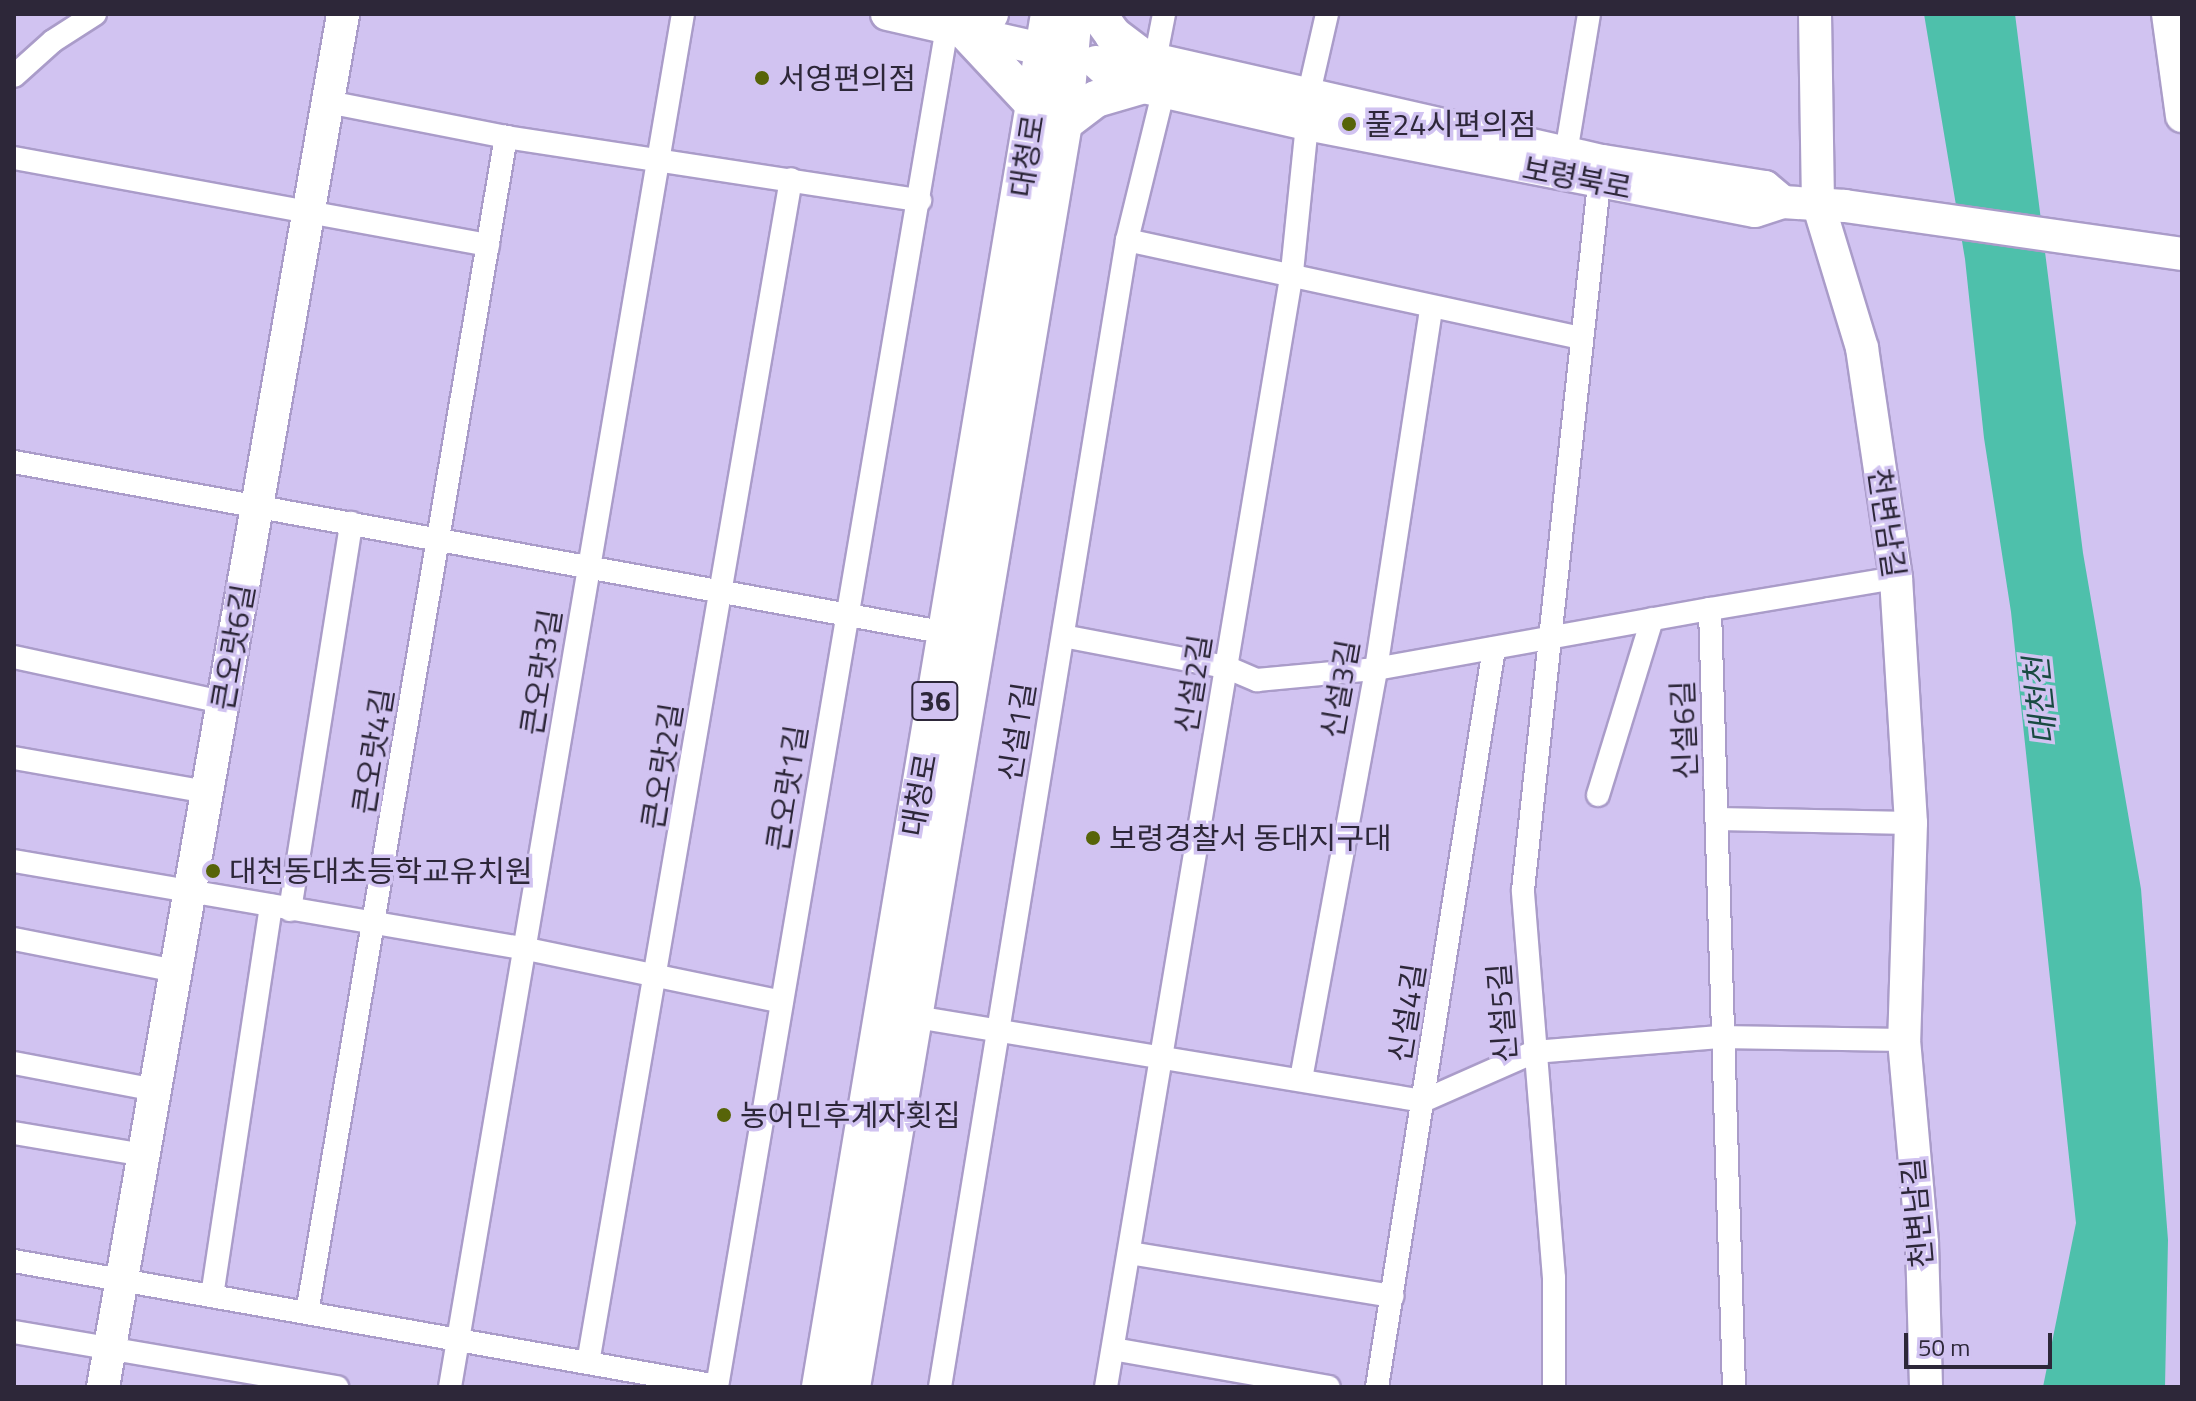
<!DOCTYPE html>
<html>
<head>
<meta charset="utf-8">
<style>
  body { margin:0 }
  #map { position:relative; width:2196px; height:1401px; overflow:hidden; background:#d1c3f1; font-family:"Titillium Web","Noto Sans KR",sans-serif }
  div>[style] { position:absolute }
  .water>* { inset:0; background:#4ec0ab }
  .roads { filter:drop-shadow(2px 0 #aa9cc9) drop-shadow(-2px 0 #aa9cc9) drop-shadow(0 2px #aa9cc9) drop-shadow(0 -2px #aa9cc9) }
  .street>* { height:22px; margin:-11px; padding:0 11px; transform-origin:11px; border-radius:11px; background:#fff }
  .secondary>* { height:32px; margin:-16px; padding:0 16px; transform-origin:16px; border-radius:16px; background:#fff }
  .primary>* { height:36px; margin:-18px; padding:0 18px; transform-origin:18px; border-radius:18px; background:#fff }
  .dots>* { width:22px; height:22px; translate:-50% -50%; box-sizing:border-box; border:4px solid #d1c3f1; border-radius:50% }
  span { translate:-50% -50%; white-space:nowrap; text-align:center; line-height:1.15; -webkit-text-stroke:7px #d1c3f1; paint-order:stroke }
  .shield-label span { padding:2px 6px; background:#d1c3f1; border:2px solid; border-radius:6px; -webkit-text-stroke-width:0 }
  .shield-label { font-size:28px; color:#2d2739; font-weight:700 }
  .poi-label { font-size:30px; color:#2d2739 }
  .left { translate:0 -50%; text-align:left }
  .street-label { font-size:30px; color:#2d2739 }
  .water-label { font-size:32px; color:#194a41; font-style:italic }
  .frame { position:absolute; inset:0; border:16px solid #2d2739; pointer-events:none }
  .scale { position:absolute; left:1904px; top:1333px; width:148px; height:36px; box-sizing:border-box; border:4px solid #2d2739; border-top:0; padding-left:10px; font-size:24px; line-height:28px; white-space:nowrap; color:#2d2739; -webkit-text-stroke:6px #d1c3f1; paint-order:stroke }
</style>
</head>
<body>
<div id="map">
  <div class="water">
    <i style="clip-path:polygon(1924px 14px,2015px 14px,2083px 553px,2141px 889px,2168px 1240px,2165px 1387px,2043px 1387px,2076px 1223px,2011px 612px,1984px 438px,1965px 259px)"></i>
  </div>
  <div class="roads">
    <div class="street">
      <i style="left:1155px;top:60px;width:47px;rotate:-78.9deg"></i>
      <i style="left:14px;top:76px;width:52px;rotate:-41.9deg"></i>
      <i style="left:53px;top:41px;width:50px;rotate:-32.7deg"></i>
      <i style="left:1308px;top:97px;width:85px;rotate:-77.1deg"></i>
      <i style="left:328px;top:102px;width:181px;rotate:11.1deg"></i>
      <i style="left:506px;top:137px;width:419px;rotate:8.7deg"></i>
      <i style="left:1566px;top:153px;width:141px;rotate:-80.6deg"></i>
      <i style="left:14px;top:158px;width:482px;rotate:10.4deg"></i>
      <i style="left:1127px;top:240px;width:465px;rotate:12.2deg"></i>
      <i style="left:14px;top:462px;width:949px;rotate:10.39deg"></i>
      <i style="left:1063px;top:636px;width:166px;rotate:10.8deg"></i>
      <i style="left:1226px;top:667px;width:34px;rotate:23deg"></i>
      <i style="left:1257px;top:680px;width:120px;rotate:-5.3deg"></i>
      <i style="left:1376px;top:669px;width:339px;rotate:-10.2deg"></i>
      <i style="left:14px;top:657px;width:214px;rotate:12.2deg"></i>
      <i style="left:14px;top:758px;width:196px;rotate:10deg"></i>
      <i style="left:1598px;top:795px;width:184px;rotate:-72.9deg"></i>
      <i style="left:1717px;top:819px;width:194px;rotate:1.2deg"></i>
      <i style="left:14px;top:861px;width:520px;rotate:9.73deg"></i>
      <i style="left:527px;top:949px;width:260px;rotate:11.7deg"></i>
      <i style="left:290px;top:910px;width:392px;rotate:-81deg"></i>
      <i style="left:14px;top:939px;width:165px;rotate:11.2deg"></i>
      <i style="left:904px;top:1015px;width:526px;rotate:9.41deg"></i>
      <i style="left:1423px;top:1101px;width:121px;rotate:-23.8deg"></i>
      <i style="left:1534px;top:1052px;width:186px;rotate:-4.6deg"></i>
      <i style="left:1719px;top:1037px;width:185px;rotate:0.9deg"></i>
      <i style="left:14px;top:1063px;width:144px;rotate:10.8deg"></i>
      <i style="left:1301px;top:1079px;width:417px;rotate:-79.6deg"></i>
      <i style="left:1376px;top:669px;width:365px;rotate:-81.3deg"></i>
      <i style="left:14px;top:1133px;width:132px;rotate:9.6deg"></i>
      <i style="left:1129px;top:1253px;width:267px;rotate:9.3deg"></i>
      <i style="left:14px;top:1261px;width:714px;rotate:10.08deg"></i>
      <i style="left:212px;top:1296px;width:395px;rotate:-81.4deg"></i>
      <i style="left:307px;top:1313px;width:1193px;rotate:-80.4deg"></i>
      <i style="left:14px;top:1332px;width:328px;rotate:9.7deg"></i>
      <i style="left:1113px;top:1349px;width:219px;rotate:10deg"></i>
      <i style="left:588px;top:1363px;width:1201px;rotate:-80.27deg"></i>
      <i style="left:450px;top:1387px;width:1393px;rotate:-80.37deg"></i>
      <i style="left:717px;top:1387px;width:1390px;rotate:-80.4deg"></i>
      <i style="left:940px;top:1387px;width:1162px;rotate:-80.74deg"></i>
      <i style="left:1127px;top:240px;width:155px;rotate:-76.2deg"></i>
      <i style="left:1106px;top:1387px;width:1130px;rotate:-80.53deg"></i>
      <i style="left:1292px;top:272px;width:149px;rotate:-84.2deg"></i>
      <i style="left:1377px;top:1387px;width:748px;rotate:-81deg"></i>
      <i style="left:1554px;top:1387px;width:109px;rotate:-90deg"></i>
      <i style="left:1554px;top:1278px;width:389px;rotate:-94.6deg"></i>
      <i style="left:1523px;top:890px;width:711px;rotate:-83.86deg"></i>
      <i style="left:1734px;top:1387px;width:778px;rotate:-91.77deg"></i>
      <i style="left:1710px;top:609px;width:189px;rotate:-9.5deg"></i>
    </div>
    <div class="secondary">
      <i style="left:887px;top:14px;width:186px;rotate:12.8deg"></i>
      <i style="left:1815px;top:14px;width:189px;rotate:89.1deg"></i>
      <i style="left:1818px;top:203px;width:152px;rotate:73.1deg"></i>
      <i style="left:1862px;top:348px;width:232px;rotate:81.6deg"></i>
      <i style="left:1896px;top:578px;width:245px;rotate:86.5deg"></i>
      <i style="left:1911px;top:823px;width:217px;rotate:91.8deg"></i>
      <i style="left:1904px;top:1040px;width:204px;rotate:84.9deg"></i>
      <i style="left:1922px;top:1243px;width:144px;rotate:88.4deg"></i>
      <i style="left:2168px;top:14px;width:103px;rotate:82.2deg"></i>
      <i style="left:1121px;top:56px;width:10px;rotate:-11deg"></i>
      <i style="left:1131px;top:54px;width:484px;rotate:12.8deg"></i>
      <i style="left:1603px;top:161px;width:164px;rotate:9.1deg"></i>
      <i style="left:1765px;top:187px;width:23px;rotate:40deg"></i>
      <i style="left:1096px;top:62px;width:28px;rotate:42deg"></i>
      <i style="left:1117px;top:81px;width:195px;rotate:12.8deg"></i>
      <i style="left:1307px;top:124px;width:456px;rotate:11deg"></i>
      <i style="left:1755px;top:211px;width:29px;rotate:-18deg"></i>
      <i style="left:1783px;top:202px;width:62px;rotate:3.7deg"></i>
      <i style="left:1845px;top:206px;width:340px;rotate:8.1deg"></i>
      <i style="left:103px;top:1387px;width:1394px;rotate:-80.08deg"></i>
    </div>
    <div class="primary">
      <i style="left:990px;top:14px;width:31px;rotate:148deg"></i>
      <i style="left:964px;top:30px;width:104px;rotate:46.9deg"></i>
      <i style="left:1098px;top:14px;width:26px;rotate:54deg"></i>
      <i style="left:1113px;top:35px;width:39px;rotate:37deg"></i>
      <i style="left:1064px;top:123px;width:40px;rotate:-37deg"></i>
      <i style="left:1096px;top:99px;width:50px;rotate:-16.3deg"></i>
      <i style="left:820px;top:1387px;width:1392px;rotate:-80.53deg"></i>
      <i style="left:852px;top:1387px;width:1282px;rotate:-80.48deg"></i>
      <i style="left:1064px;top:123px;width:109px;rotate:-84.8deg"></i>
    </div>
  </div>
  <div class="dots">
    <i style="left:762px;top:78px;background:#576409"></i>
    <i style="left:1349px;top:124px;background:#576409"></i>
    <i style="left:1093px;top:838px;background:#576409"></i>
    <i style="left:213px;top:871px;background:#576409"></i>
    <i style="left:724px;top:1115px;background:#576409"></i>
  </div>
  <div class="shield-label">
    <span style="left:935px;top:701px">36</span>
  </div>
  <div class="poi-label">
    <span class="left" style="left:778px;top:78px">서영편의점</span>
    <span class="left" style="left:1365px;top:124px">풀24시편의점</span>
    <span class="left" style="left:1109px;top:838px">보령경찰서 동대지구대</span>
    <span class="left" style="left:229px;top:871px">대천동대초등학교유치원</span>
    <span class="left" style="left:740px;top:1115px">농어민후계자횟집</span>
  </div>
  <div class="street-label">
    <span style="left:1027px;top:156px;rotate:-81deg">대청로</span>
    <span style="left:1577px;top:178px;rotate:11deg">보령북로</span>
    <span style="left:1887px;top:523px;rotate:82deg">천변남길</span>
    <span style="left:233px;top:647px;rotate:-80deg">큰오랏6길</span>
    <span style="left:541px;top:672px;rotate:-81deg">큰오랏3길</span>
    <span style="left:1193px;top:684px;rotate:-81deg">신설2길</span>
    <span style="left:1340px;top:689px;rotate:-80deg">신설3길</span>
    <span style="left:1684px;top:730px;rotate:-92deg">신설6길</span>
    <span style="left:1017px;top:732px;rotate:-81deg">신설1길</span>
    <span style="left:373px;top:751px;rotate:-81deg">큰오랏4길</span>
    <span style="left:662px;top:766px;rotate:-81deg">큰오랏2길</span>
    <span style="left:787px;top:788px;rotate:-81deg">큰오랏1길</span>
    <span style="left:919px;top:795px;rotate:-80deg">대청로</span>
    <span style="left:1407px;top:1013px;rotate:-81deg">신설4길</span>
    <span style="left:1502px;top:1013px;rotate:-94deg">신설5길</span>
    <span style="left:1917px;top:1213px;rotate:-95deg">천변남길</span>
  </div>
  <div class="water-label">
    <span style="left:2040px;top:701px;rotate:-96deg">대천천</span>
  </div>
  <div class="frame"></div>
  <div class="scale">50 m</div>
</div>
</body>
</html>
